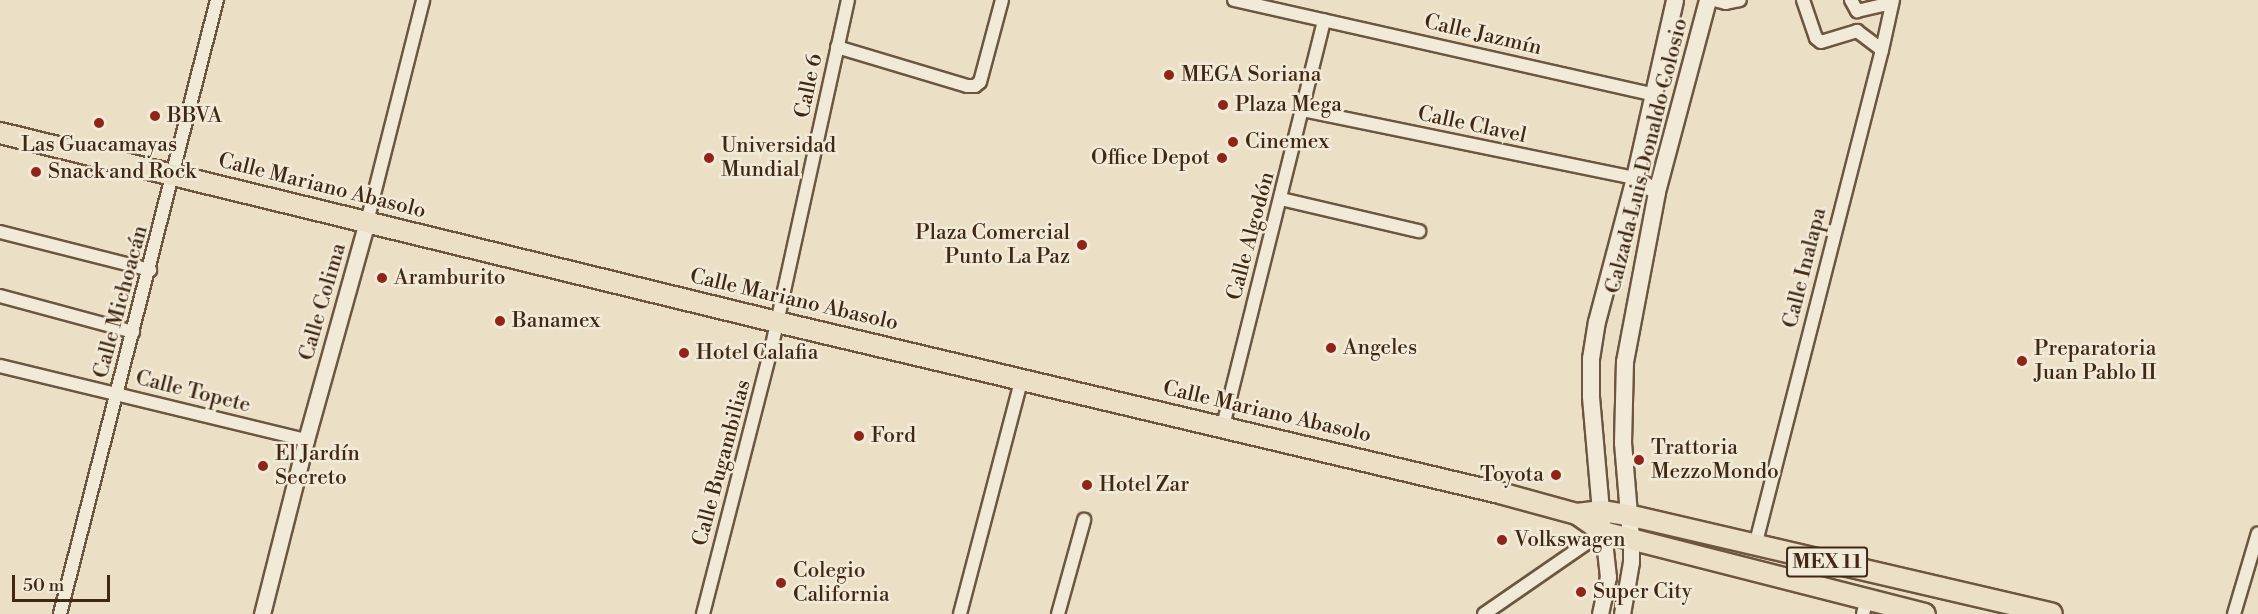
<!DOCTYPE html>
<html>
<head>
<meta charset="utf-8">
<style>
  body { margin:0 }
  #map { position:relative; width:2258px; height:614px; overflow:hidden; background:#ebdfc5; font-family:"Libre Bodoni",serif }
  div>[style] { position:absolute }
  .roads { filter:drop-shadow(2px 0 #6c5640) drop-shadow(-2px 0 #6c5640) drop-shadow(0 2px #6c5640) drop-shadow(0 -2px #6c5640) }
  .minor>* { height:12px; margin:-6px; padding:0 6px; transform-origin:6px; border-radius:6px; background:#f2ead9 }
  .tertiary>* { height:15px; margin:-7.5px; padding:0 7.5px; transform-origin:7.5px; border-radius:7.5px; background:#f2ead9 }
  .secondary>* { height:16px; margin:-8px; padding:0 8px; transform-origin:8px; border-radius:8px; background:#f2ead9 }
  .primary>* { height:20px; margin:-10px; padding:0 10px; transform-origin:10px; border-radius:10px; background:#ebdfc5 }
  .dots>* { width:16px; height:16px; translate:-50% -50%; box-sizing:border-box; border:3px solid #f2ead9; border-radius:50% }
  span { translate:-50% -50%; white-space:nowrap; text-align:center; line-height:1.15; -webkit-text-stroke:5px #f2ead9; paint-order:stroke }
  .shield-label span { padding:2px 4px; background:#f2ead9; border:2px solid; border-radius:4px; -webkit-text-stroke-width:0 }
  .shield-label { font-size:20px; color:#412813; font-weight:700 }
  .street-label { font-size:21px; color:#412813 }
  .poi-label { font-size:21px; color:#412813 }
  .left { translate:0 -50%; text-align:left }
  .right { translate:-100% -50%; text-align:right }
  .scale { position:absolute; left:12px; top:575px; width:98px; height:27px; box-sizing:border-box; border:3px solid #412813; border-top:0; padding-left:8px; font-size:18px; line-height:21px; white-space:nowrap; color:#412813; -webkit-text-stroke:4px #f2ead9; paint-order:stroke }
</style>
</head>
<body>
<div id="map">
  <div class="roads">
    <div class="minor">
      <i style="left:1234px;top:0;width:428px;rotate:12.7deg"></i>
      <i style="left:1714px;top:0;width:12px;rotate:14deg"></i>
      <i style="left:1726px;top:3px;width:14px;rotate:-12deg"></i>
      <i style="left:1803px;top:0;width:40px;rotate:71.1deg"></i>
      <i style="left:1816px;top:38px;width:6px;rotate:39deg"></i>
      <i style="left:1821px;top:42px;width:38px;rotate:-17deg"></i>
      <i style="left:1857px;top:31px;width:31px;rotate:37deg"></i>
      <i style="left:1851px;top:0;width:13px;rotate:61deg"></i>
      <i style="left:1857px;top:11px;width:36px;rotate:-13deg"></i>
      <i style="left:837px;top:47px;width:136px;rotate:16.7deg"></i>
      <i style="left:967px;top:86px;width:8px"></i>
      <i style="left:975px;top:86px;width:6px;rotate:-39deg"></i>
      <i style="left:980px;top:82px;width:85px;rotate:-75deg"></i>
      <i style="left:1303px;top:110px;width:339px;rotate:11.6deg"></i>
      <i style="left:1281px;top:199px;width:142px;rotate:13.1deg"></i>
      <i style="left:367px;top:222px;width:229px;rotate:-75.8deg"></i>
      <i style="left:0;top:232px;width:155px;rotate:14.2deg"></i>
      <i style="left:0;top:296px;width:138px;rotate:15.1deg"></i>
      <i style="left:0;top:366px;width:315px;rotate:13.6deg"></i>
      <i style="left:1223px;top:426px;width:418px;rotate:-76deg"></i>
      <i style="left:1755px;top:546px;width:512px;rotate:-75.64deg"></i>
      <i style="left:1882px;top:50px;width:51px;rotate:-77.6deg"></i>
      <i style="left:60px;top:614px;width:634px;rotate:-75.66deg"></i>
      <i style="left:703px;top:614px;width:273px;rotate:-75.6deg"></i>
      <i style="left:771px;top:350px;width:358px;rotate:-77.6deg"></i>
      <i style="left:960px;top:614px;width:244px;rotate:-75.3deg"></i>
      <i style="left:1058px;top:614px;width:98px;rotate:-74.5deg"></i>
      <i style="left:1484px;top:614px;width:145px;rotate:-34.6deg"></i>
      <i style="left:1863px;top:614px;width:16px;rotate:-76deg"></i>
      <i style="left:2234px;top:614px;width:84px;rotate:-73.5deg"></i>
    </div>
    <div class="tertiary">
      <i style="left:1635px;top:178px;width:26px;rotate:32deg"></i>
      <i style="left:262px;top:614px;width:179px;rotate:-75.8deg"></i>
      <i style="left:306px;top:440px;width:226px;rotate:-74.4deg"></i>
      <i style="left:1600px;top:614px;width:38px;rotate:-78deg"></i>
      <i style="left:1608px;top:577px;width:45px;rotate:-96.3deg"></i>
      <i style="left:1622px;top:614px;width:53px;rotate:-80.2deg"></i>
      <i style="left:1631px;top:562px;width:24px;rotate:-90deg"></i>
    </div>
    <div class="secondary">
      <i style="left:1602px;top:523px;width:127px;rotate:-95deg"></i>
      <i style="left:1591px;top:396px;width:37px;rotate:-90deg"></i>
      <i style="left:1591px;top:359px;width:37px;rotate:-81deg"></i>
      <i style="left:1597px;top:322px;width:149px;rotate:-75.2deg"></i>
      <i style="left:1635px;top:178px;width:182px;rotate:-77.3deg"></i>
      <i style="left:1631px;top:538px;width:95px;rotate:-94.8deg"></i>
      <i style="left:1623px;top:443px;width:81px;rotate:-88.6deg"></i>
      <i style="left:1625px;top:362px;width:173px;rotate:-79.3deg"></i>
      <i style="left:1657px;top:192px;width:199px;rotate:-75.1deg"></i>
    </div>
    <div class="primary">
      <i style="left:0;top:133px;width:800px;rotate:13.67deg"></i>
      <i style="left:777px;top:322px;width:743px;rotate:13.31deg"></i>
      <i style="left:1500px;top:493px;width:80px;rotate:15.3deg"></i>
      <i style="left:1577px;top:514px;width:32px;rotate:35deg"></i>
      <i style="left:1603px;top:532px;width:332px;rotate:14.3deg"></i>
      <i style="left:1577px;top:514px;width:25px;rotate:-7deg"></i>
      <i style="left:1602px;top:511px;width:26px;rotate:9deg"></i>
      <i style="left:1628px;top:515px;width:435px;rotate:13.1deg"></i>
    </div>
  </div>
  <div class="dots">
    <i style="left:1169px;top:75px;background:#8f2418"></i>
    <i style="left:1223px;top:105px;background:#8f2418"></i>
    <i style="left:155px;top:116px;background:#8f2418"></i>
    <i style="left:99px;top:123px;background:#8f2418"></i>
    <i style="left:1233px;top:142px;background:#8f2418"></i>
    <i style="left:709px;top:158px;background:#8f2418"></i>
    <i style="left:1222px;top:158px;background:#8f2418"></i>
    <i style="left:36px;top:172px;background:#8f2418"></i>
    <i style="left:1082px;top:245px;background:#8f2418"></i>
    <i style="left:382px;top:278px;background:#8f2418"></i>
    <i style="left:500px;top:321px;background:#8f2418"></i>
    <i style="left:1331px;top:348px;background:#8f2418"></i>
    <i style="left:684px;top:353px;background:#8f2418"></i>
    <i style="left:2022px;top:361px;background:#8f2418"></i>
    <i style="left:859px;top:436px;background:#8f2418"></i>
    <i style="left:1639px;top:460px;background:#8f2418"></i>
    <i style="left:263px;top:466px;background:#8f2418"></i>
    <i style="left:1556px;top:475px;background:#8f2418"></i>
    <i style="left:1087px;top:485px;background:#8f2418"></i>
    <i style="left:1502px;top:540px;background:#8f2418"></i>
    <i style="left:781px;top:583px;background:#8f2418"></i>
    <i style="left:1581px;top:592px;background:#8f2418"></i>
  </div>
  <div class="shield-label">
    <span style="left:1827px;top:562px">MEX 11</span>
  </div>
  <div class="street-label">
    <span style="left:1483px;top:35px;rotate:13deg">Calle Jazmín</span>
    <span style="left:809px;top:86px;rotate:-78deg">Calle 6</span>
    <span style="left:1472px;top:125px;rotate:12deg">Calle Clavel</span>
    <span style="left:1647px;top:156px;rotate:-76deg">Calzada Luis Donaldo Colosio</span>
    <span style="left:322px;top:186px;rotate:14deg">Calle Mariano Abasolo</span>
    <span style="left:1251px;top:236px;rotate:-75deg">Calle Algodón</span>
    <span style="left:1805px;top:268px;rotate:-76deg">Calle Inalapa</span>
    <span style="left:794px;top:300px;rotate:13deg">Calle Mariano Abasolo</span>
    <span style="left:121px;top:302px;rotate:-75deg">Calle Michoacán</span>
    <span style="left:323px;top:302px;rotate:-74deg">Calle Colima</span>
    <span style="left:193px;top:392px;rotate:14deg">Calle Topete</span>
    <span style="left:1267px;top:412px;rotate:13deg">Calle Mariano Abasolo</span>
    <span style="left:722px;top:463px;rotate:-75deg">Calle Bugambilias</span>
  </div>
  <div class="poi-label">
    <span class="left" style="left:1181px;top:75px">MEGA Soriana</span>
    <span class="left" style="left:1235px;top:105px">Plaza Mega</span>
    <span class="left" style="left:167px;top:116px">BBVA</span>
    <span class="left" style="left:1245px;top:142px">Cinemex</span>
    <span style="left:99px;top:145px">Las Guacamayas</span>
    <span class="left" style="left:721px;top:158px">Universidad<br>Mundial</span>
    <span class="right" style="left:1210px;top:158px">Office Depot</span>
    <span class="left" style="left:48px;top:172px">Snack and Rock</span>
    <span class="right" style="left:1070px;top:245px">Plaza Comercial<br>Punto La Paz</span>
    <span class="left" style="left:394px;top:278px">Aramburito</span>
    <span class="left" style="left:512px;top:321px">Banamex</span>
    <span class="left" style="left:1343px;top:348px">Angeles</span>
    <span class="left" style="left:2034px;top:361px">Preparatoria<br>Juan Pablo II</span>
    <span class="left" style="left:696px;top:353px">Hotel Calafia</span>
    <span class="left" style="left:871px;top:436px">Ford</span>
    <span class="left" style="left:1651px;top:460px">Trattoria<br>MezzoMondo</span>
    <span class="left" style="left:275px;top:466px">El Jardín<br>Secreto</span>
    <span class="right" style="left:1544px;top:475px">Toyota</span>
    <span class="left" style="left:1099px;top:485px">Hotel Zar</span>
    <span class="left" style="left:1514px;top:540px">Volkswagen</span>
    <span class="left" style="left:793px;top:583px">Colegio<br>California</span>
    <span class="left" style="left:1593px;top:592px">Super City</span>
  </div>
  <div class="scale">50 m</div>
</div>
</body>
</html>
